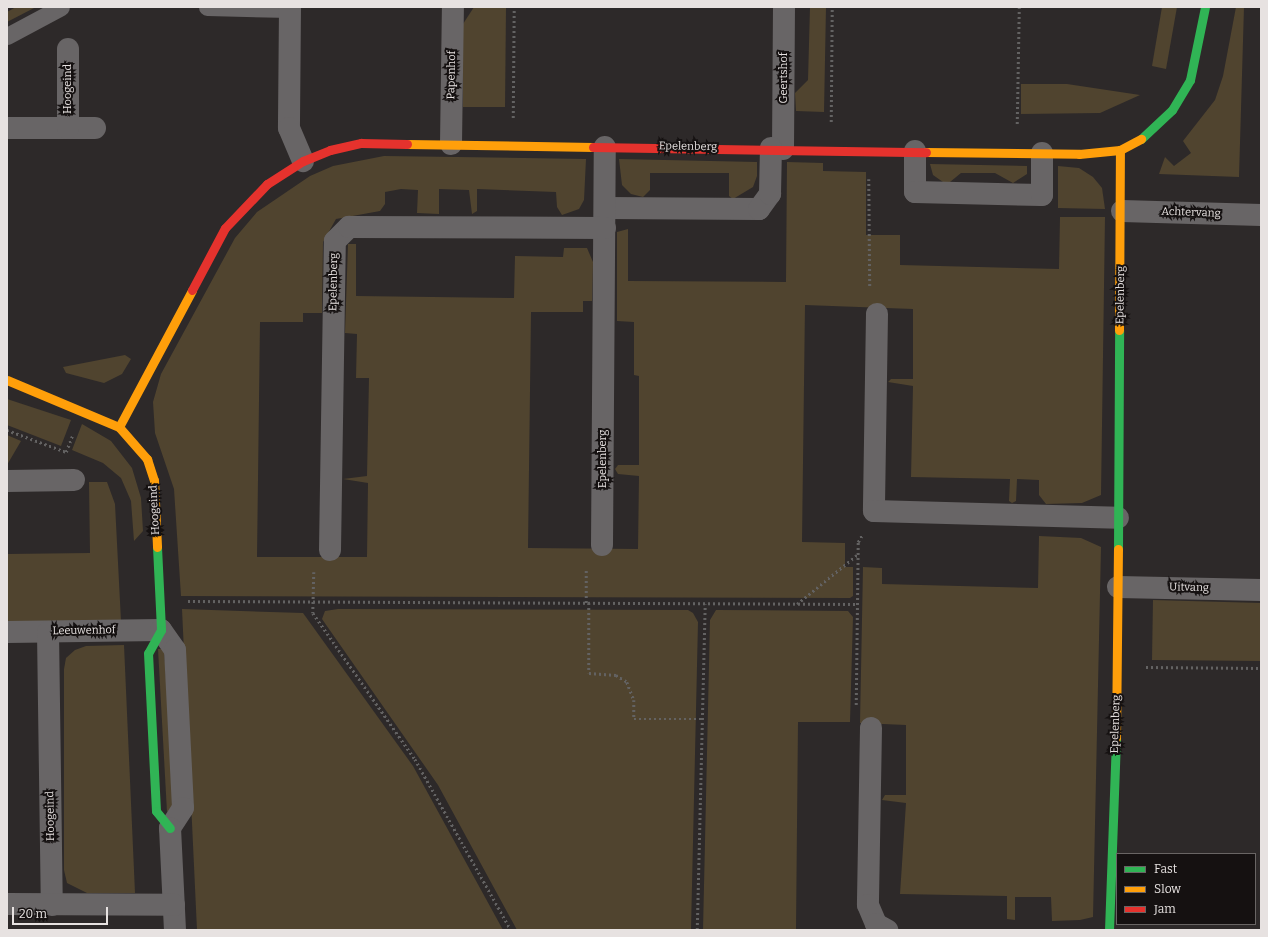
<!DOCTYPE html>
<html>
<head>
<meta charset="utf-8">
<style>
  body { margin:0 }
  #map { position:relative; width:1268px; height:937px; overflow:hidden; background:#2d2929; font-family:Bitter,serif }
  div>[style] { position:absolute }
  .green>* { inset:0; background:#50442f }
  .path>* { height:2.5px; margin-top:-1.25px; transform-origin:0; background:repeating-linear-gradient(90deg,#636262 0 2px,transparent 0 5px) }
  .lane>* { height:17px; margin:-8.5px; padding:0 8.5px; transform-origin:8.5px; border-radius:8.5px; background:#686566 }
  .street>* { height:22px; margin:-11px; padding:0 11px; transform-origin:11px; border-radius:11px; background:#686566 }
  .fast>* { height:9px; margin:-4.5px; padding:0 4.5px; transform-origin:4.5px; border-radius:4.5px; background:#30b455 }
  .slow>* { height:9px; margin:-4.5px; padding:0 4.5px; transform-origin:4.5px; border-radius:4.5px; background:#ff9f0a }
  .jam>* { height:9px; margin:-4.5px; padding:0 4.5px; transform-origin:4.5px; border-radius:4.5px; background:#e5322d }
  span { translate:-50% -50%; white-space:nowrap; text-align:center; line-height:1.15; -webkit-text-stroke:4px #151111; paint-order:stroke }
  .street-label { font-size:11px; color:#e7e2e1 }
  .frame { position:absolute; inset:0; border:8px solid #e7e2e1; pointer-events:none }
  .legend { position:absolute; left:1116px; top:853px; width:140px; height:72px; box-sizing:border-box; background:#151111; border:1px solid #696564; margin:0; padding:5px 7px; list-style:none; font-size:12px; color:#e7e2e1 }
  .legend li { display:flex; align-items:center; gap:8px; height:20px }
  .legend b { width:20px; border:1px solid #696564 }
  .scale { position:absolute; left:12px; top:907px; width:96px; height:18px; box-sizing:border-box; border:2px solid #e7e2e1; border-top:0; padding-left:5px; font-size:12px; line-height:14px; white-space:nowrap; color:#e7e2e1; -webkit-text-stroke:3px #151111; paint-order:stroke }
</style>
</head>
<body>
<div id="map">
  <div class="green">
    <i style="clip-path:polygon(16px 7px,36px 7px,7px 22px,7px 12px)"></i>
    <i style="clip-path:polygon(474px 7px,506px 7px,505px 107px,463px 107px,463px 24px)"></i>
    <i style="clip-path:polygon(810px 7px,826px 7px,824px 112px,796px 111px,795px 93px,808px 80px)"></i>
    <i style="clip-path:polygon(1162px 7px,1177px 7px,1166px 69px,1152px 66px)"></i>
    <i style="clip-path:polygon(1236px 7px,1244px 7px,1239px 177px,1159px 174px,1165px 157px,1174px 166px,1191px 153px,1183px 141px,1215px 100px,1223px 76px)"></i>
    <i style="clip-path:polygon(1021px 84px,1067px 84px,1140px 95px,1100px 113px,1021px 114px)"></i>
    <i style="clip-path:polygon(384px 156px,586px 159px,584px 200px,579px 209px,562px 215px,557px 207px,556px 192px,477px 189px,477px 211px,472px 214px,469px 190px,439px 189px,439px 214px,417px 213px,418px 190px,401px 189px,385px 192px,385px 204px,380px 211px,336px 219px,323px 242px,322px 313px,303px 313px,303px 322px,260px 322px,257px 557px,367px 557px,368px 483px,343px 479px,367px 476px,369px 378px,356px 378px,357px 334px,345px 333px,348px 244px,356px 244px,356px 296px,514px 298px,515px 256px,563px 257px,564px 248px,587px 248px,593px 262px,592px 301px,583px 301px,583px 312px,531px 312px,528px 548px,638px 549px,639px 476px,618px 474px,615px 469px,618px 465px,639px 465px,639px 376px,634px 375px,634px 322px,617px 321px,617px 232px,628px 229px,628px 281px,786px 282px,787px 162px,823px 163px,823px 171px,866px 172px,866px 235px,900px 235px,900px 265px,1059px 269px,1060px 217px,1105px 217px,1101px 495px,1082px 503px,1046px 504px,1039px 495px,1039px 480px,1017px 479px,1016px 501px,1012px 503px,1009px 501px,1010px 479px,911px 477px,913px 386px,888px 382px,891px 379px,913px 379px,913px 309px,805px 305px,802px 542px,845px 543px,845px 567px,853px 567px,853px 596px,850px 598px,181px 596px,174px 489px,155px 433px,153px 402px,161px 374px,235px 238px,257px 212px,310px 176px,333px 166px)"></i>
    <i style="clip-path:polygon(619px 159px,757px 162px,757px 176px,753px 187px,733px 199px,729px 196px,729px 173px,650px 173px,650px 190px,643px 197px,631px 194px,622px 185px)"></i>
    <i style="clip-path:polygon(930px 164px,1027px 166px,1027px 174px,1013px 183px,995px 173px,961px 173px,950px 182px,943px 182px,933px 175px)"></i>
    <i style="clip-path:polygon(1058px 166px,1079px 168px,1093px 177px,1102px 188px,1105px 209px,1058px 208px)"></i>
    <i style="clip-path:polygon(125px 355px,131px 359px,122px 374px,104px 383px,66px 373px,63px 367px)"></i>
    <i style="clip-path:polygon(7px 399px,71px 420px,61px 446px,7px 425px)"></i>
    <i style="clip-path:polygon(82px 424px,111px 441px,132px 468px,141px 498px,143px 531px,134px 541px,131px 501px,121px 478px,103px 463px,72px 450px)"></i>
    <i style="clip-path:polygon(7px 435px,21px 441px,7px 465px)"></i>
    <i style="clip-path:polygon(89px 482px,107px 482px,115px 504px,121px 621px,7px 621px,7px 554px,90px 553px)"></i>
    <i style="clip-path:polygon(1039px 536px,1081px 538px,1101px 547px,1093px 917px,1080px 920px,1052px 921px,1051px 897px,1015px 897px,1015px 920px,1007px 919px,1007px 896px,900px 894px,906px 803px,882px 800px,885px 795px,906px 795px,906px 725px,860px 723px,863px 567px,882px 568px,882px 584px,1038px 588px)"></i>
    <i style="clip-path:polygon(1153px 600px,1261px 603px,1261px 661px,1152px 660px)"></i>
    <i style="clip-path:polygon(182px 609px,303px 613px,413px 766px,503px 930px,197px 930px)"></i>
    <i style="clip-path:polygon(338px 609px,688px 610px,693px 613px,698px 622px,691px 930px,517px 930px,438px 785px,322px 619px,325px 611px)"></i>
    <i style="clip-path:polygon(716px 610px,848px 611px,853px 617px,850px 722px,798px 722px,796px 930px,703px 930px,710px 620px)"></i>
    <i style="clip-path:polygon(124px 645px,135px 893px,87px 893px,67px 883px,64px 870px,64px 669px,66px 658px,75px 650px,86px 646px)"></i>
    <i style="clip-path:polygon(158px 649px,164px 649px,175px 806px,167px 812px)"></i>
  </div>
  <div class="path">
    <i style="left:513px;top:118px;width:111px;rotate:-89.5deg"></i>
    <i style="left:831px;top:122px;width:115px;rotate:-89.5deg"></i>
    <i style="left:1017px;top:124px;width:117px;rotate:-89deg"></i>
    <i style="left:869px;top:179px;width:109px;rotate:89.5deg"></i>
    <i style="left:7px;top:430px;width:63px;rotate:20.4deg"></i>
    <i style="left:66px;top:452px;width:17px;rotate:-69deg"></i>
    <i style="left:314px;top:572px;width:41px;rotate:91.4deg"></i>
    <i style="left:313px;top:613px;width:178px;rotate:55.1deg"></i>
    <i style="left:415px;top:759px;width:196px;rotate:60.7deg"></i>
    <i style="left:188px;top:601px;width:669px;rotate:0.26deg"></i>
    <i style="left:586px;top:603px;width:35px;rotate:-90deg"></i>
    <i style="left:589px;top:603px;width:70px;rotate:90deg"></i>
    <i style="left:589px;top:673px;width:27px;rotate:4deg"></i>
    <i style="left:616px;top:675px;width:13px;rotate:32deg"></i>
    <i style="left:627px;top:682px;width:19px;rotate:69deg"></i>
    <i style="left:634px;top:700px;width:19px;rotate:90deg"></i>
    <i style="left:634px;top:719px;width:68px"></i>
    <i style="left:797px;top:604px;width:79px;rotate:-39.3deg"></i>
    <i style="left:1146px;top:667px;width:115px;rotate:0.5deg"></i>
    <i style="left:856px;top:705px;width:163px;rotate:-89.3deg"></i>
    <i style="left:858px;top:542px;width:8px;rotate:-60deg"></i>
    <i style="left:697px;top:930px;width:326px;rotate:-88.6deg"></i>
  </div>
  <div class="lane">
    <i style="left:207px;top:7px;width:83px;rotate:1.4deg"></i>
    <i style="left:7px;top:36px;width:61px;rotate:-28.2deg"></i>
  </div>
  <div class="street">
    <i style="left:290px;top:7px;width:121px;rotate:90.5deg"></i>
    <i style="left:289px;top:128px;width:36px;rotate:67deg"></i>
    <i style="left:7px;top:128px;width:88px"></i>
    <i style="left:68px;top:128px;width:79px;rotate:-90deg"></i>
    <i style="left:451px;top:144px;width:137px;rotate:-89.2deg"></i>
    <i style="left:783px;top:149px;width:142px;rotate:-89.6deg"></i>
    <i style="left:915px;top:151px;width:41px;rotate:90deg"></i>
    <i style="left:915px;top:192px;width:127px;rotate:1.4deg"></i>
    <i style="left:1042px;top:195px;width:42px;rotate:-90deg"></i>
    <i style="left:605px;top:208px;width:154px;rotate:0.4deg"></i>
    <i style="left:759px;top:209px;width:19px;rotate:-54deg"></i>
    <i style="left:770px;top:194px;width:46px;rotate:-88.8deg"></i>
    <i style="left:1122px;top:211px;width:139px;rotate:1.6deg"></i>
    <i style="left:877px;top:314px;width:197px;rotate:90.9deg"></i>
    <i style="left:874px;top:511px;width:244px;rotate:1.6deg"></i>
    <i style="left:7px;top:481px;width:67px;rotate:-0.9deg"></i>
    <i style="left:602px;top:545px;width:398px;rotate:-89.6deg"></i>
    <i style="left:330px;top:550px;width:309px;rotate:-89.1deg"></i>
    <i style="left:335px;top:241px;width:20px;rotate:-45deg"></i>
    <i style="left:349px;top:227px;width:256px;rotate:0.2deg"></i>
    <i style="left:1118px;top:587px;width:143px;rotate:1.2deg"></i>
    <i style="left:7px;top:632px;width:154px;rotate:-0.7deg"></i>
    <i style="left:161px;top:630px;width:24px;rotate:55deg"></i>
    <i style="left:175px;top:650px;width:158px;rotate:87.1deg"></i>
    <i style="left:183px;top:808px;width:24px;rotate:123deg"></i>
    <i style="left:170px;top:828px;width:102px;rotate:87.2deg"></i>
    <i style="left:48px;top:632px;width:273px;rotate:89.2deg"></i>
    <i style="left:871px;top:728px;width:177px;rotate:91deg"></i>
    <i style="left:868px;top:905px;width:21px;rotate:67deg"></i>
    <i style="left:876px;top:924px;width:13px;rotate:29deg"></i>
    <i style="left:7px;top:904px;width:167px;rotate:0.3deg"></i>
  </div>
  <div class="fast">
    <i style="left:1141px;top:139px;width:42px;rotate:-43.1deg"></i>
    <i style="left:1172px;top:110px;width:35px;rotate:-59deg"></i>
    <i style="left:1190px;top:80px;width:75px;rotate:-78.4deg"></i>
    <i style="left:157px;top:547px;width:83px;rotate:87.2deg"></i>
    <i style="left:161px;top:630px;width:26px;rotate:119deg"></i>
    <i style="left:148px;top:653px;width:158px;rotate:87.1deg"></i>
    <i style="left:156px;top:811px;width:22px;rotate:51deg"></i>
    <i style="left:1118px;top:549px;width:219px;rotate:-89.7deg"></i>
    <i style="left:1109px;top:930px;width:192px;rotate:-87.9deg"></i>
  </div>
  <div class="slow">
    <i style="left:407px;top:144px;width:186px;rotate:0.9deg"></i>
    <i style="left:926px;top:152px;width:153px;rotate:0.7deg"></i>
    <i style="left:1079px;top:154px;width:41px;rotate:-5.6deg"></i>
    <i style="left:1120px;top:150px;width:24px;rotate:-28deg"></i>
    <i style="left:1119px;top:330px;width:180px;rotate:-89.7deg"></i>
    <i style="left:7px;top:380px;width:121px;rotate:22.8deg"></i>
    <i style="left:119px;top:427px;width:43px;rotate:48.8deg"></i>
    <i style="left:147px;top:459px;width:22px;rotate:72deg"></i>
    <i style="left:154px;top:480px;width:67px;rotate:87.4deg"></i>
    <i style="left:119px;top:427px;width:155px;rotate:-61.9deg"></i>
    <i style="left:1116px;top:738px;width:189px;rotate:-89.4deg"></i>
  </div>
  <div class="jam">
    <i style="left:593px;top:147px;width:333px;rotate:0.9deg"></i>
    <i style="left:192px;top:290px;width:70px;rotate:-62deg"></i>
    <i style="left:225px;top:228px;width:61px;rotate:-46.3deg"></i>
    <i style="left:267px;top:184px;width:43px;rotate:-32.6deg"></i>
    <i style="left:303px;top:161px;width:29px;rotate:-22deg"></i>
    <i style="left:330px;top:150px;width:32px;rotate:-13deg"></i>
    <i style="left:361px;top:143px;width:46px;rotate:1.2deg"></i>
  </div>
  <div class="street-label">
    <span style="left:452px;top:75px;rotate:-89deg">Papenhof</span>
    <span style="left:784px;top:78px;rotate:-90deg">Geertshof</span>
    <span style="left:68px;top:89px;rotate:-90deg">Hoogeind</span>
    <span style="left:688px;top:147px;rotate:1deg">Epelenberg</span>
    <span style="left:1191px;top:213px;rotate:2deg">Achtervang</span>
    <span style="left:334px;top:282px;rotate:-89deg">Epelenberg</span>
    <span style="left:1121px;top:295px;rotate:-89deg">Epelenberg</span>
    <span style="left:603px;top:459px;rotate:-90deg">Epelenberg</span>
    <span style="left:155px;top:510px;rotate:-93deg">Hoogeind</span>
    <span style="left:1189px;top:588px;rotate:1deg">Uitvang</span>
    <span style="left:84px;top:631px;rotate:-1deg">Leeuwenhof</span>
    <span style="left:1116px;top:724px;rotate:-88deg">Epelenberg</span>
    <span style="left:51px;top:816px;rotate:-91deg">Hoogeind</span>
  </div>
  <div class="frame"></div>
  <ul class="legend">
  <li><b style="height:5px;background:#30b455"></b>Fast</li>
  <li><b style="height:5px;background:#ff9f0a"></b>Slow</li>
  <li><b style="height:5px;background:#e5322d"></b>Jam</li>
  </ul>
  <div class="scale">20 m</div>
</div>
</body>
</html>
